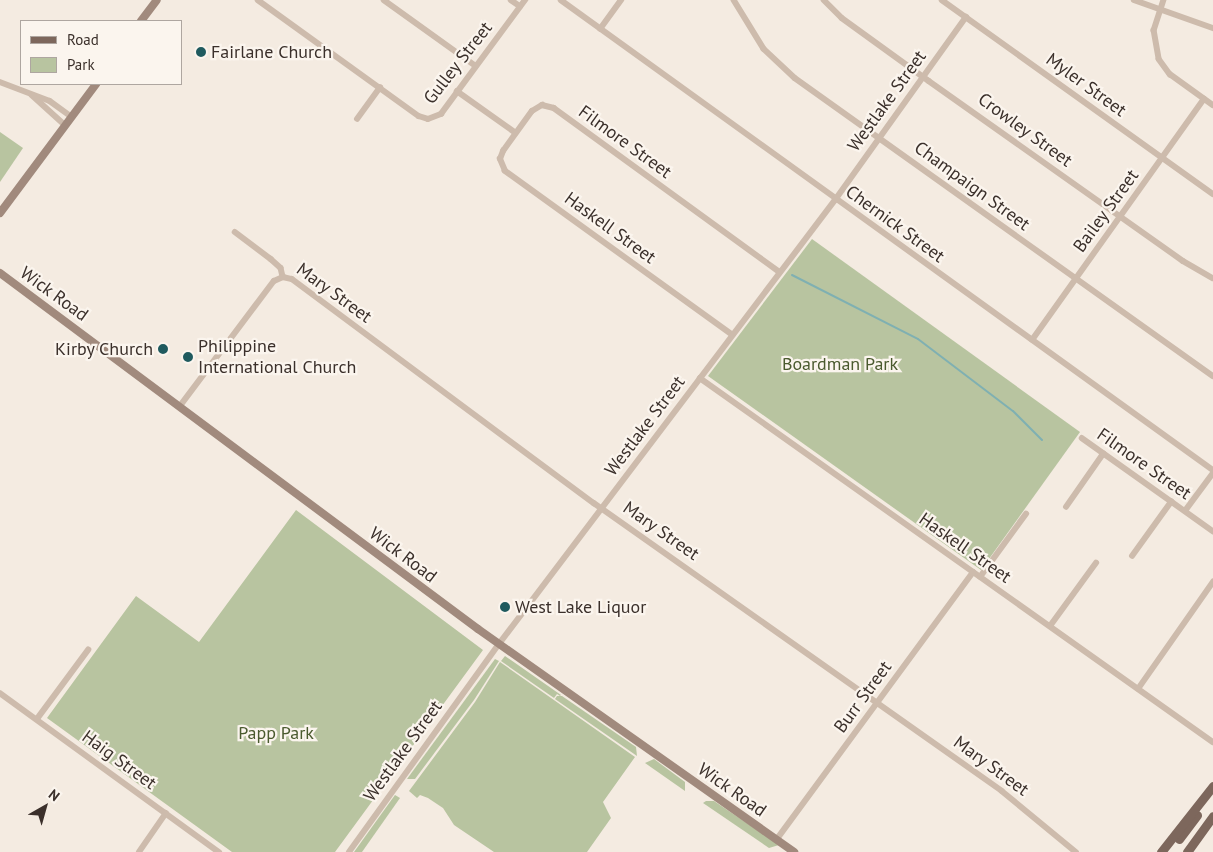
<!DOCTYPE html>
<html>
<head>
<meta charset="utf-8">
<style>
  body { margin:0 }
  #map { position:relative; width:1213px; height:852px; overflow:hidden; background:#f4ebe1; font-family:"PT Sans",sans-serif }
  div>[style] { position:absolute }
  .green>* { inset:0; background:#b8c4a0 }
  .stream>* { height:2px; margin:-1px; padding:0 1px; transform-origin:1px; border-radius:1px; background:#7fb0b2 }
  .street>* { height:5.5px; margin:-2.75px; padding:0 2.75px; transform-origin:2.75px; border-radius:2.75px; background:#cdbbac }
  .secondary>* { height:8px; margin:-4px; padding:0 4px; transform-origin:4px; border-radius:4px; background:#a18a7d }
  .primary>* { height:9px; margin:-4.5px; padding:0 4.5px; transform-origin:4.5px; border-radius:4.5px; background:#7d675c }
  .dots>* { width:14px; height:14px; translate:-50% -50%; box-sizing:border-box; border:2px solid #fbf5ee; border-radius:50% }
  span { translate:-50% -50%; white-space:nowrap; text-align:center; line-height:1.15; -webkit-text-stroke:4.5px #fbf5ee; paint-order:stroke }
  .poi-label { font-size:18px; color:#3b302b }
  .left { translate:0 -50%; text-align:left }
  .right { translate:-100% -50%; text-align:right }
  .street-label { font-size:18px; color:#3b302b }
  .park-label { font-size:18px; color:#4a5a2e }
  .legend { position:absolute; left:20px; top:20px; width:162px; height:65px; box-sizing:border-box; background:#fbf5ee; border:1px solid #aea6a0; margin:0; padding:6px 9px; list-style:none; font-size:15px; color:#3b302b }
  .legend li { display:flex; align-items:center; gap:10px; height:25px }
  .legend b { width:25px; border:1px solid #aea6a0 }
  .north { position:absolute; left:20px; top:782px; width:50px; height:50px; -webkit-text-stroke:4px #fbf5ee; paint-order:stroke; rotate:38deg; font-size:14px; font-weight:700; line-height:20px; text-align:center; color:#3b302b }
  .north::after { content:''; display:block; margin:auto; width:18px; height:22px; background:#3b302b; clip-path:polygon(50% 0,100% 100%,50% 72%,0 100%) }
</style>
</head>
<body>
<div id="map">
  <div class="green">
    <i style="clip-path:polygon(0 132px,23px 148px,0 182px)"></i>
    <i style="clip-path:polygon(812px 239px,1080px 432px,981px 570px,708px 376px)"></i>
    <i style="clip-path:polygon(296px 510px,483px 650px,335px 852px,232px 852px,47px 718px,136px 596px,199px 642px)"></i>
    <i style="clip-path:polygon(505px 656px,561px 695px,560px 696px,557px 694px,554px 698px,501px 661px)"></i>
    <i style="clip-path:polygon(495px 659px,499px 661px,474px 700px,415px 779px,407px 779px)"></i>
    <i style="clip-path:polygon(500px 662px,635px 757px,603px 802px,611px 818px,587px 852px,494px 852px,454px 825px,443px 808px,428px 798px,420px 795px,417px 798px,409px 791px,475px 702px)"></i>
    <i style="clip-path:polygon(557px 696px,562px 696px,636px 747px,637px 756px,555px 699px)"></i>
    <i style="clip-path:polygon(654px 759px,685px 782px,685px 791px,645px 763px)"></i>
    <i style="clip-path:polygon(395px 795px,400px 798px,362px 852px,354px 852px)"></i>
    <i style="clip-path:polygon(706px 801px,714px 801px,779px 845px,769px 848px,703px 803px)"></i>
  </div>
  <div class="stream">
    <i style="left:792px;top:275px;width:141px;rotate:26.9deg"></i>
    <i style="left:918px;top:339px;width:119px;rotate:37.2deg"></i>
    <i style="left:1013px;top:411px;width:41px;rotate:45deg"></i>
  </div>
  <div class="street">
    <i style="left:258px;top:0;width:198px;rotate:35.8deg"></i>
    <i style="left:419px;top:116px;width:9px;rotate:18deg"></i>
    <i style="left:428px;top:119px;width:14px;rotate:-21deg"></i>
    <i style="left:441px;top:114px;width:142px;rotate:-53.6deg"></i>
    <i style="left:384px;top:0;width:113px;rotate:35.7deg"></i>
    <i style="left:511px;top:0;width:11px;rotate:34deg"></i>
    <i style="left:561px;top:0;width:804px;rotate:35.79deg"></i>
    <i style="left:734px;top:0;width:57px;rotate:58.5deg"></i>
    <i style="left:764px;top:49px;width:42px;rotate:43.1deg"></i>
    <i style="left:795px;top:78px;width:513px;rotate:35.49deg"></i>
    <i style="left:824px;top:0;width:25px;rotate:45deg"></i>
    <i style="left:842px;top:18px;width:107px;rotate:35.9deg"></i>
    <i style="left:929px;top:81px;width:311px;rotate:35.3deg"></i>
    <i style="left:1183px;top:261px;width:34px;rotate:30deg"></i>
    <i style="left:942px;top:0;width:333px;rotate:35.6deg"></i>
    <i style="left:1134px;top:0;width:84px;rotate:19.5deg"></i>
    <i style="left:1164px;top:0;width:32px;rotate:108deg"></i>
    <i style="left:1154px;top:30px;width:29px;rotate:80deg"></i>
    <i style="left:1159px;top:59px;width:19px;rotate:54deg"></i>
    <i style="left:1170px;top:74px;width:53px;rotate:35.8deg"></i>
    <i style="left:600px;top:29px;width:36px;rotate:-54deg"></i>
    <i style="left:0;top:82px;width:53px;rotate:20.8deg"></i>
    <i style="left:50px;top:101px;width:27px;rotate:36deg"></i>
    <i style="left:457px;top:91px;width:72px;rotate:35.4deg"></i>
    <i style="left:32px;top:95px;width:45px;rotate:42.3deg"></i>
    <i style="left:357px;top:119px;width:39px;rotate:-54deg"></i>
    <i style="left:235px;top:232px;width:45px;rotate:36.9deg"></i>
    <i style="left:271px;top:259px;width:13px;rotate:42deg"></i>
    <i style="left:281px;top:268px;width:9px;rotate:77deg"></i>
    <i style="left:283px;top:277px;width:9px;rotate:13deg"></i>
    <i style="left:292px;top:279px;width:376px;rotate:36.6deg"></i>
    <i style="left:594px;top:503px;width:499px;rotate:35.2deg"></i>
    <i style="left:1002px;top:791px;width:96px;rotate:39.5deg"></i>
    <i style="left:732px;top:335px;width:280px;rotate:-144.2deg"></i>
    <i style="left:505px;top:171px;width:13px;rotate:-113deg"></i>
    <i style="left:500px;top:159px;width:9px;rotate:-69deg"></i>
    <i style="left:503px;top:151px;width:49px;rotate:-54.1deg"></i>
    <i style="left:532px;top:111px;width:12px;rotate:-31deg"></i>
    <i style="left:542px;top:105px;width:12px;rotate:14deg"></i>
    <i style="left:554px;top:108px;width:279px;rotate:36deg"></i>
    <i style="left:1032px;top:340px;width:296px;rotate:-54.5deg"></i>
    <i style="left:700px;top:378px;width:629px;rotate:35.36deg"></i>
    <i style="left:180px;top:406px;width:156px;rotate:-53.1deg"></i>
    <i style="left:274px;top:281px;width:10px;rotate:-24deg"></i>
    <i style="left:1082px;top:438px;width:161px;rotate:35.4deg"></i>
    <i style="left:1066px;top:507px;width:65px;rotate:-55.1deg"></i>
    <i style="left:1185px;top:511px;width:47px;rotate:-53.6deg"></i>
    <i style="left:1132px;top:556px;width:67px;rotate:-54.2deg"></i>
    <i style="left:980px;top:577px;width:78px;rotate:-53.9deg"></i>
    <i style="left:1050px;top:626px;width:78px;rotate:-53.9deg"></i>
    <i style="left:1138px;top:689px;width:131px;rotate:-55deg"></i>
    <i style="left:0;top:693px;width:271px;rotate:36deg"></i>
    <i style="left:37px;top:719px;width:86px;rotate:-53.5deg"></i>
    <i style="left:777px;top:839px;width:331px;rotate:-53.7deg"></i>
    <i style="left:139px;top:852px;width:47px;rotate:-55.3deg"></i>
    <i style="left:349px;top:852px;width:256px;rotate:-54.2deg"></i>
    <i style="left:499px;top:644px;width:557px;rotate:-52.88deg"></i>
    <i style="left:835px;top:200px;width:225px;rotate:-54.4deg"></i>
  </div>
  <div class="secondary">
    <i style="left:141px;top:21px;width:26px;rotate:-53deg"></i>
    <i style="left:0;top:213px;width:161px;rotate:-53.3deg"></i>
    <i style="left:0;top:273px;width:596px;rotate:36.68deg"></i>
    <i style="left:478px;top:629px;width:387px;rotate:35.2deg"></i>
  </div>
  <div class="primary">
    <i style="left:1179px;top:839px;width:30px;rotate:-53deg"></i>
    <i style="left:1161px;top:852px;width:84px;rotate:-51.8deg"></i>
    <i style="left:1187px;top:852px;width:44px;rotate:-54.2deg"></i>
  </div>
  <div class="dots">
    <i style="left:201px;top:52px;background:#1f5a5e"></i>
    <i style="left:163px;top:349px;background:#1f5a5e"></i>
    <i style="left:188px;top:357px;background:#1f5a5e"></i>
    <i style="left:505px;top:607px;background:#1f5a5e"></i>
  </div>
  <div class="poi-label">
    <span class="left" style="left:211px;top:52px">Fairlane Church</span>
    <span class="left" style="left:198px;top:357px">Philippine<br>International Church</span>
    <span class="right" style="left:153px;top:349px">Kirby Church</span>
    <span class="left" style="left:515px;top:607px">West Lake Liquor</span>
  </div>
  <div class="street-label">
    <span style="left:458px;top:63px;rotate:-52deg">Gulley Street</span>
    <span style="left:1086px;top:85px;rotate:36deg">Myler Street</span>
    <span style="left:887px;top:101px;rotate:-54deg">Westlake Street</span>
    <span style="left:1025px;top:130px;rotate:36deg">Crowley Street</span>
    <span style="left:625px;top:142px;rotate:36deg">Filmore Street</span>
    <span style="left:972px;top:186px;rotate:36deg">Champaign Street</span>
    <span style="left:1106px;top:211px;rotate:-54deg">Bailey Street</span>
    <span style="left:895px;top:224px;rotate:36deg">Chernick Street</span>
    <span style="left:610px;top:228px;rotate:36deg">Haskell Street</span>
    <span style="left:334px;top:293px;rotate:36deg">Mary Street</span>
    <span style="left:54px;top:294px;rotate:36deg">Wick Road</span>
    <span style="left:645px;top:426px;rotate:-53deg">Westlake Street</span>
    <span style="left:1144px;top:464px;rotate:35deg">Filmore Street</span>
    <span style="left:661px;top:531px;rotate:35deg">Mary Street</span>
    <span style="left:965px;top:548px;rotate:35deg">Haskell Street</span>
    <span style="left:403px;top:555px;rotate:37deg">Wick Road</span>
    <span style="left:863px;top:697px;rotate:-54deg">Burr Street</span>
    <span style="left:403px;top:751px;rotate:-54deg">Westlake Street</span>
    <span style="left:119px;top:760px;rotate:36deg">Haig Street</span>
    <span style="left:991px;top:766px;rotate:36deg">Mary Street</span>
    <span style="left:732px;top:790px;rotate:35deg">Wick Road</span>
  </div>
  <div class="park-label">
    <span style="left:840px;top:364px">Boardman Park</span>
    <span style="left:276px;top:733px">Papp Park</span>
  </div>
  <ul class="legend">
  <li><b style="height:6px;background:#7d675c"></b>Road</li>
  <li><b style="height:14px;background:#b8c4a0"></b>Park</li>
  </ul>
  <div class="north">N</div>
</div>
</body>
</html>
